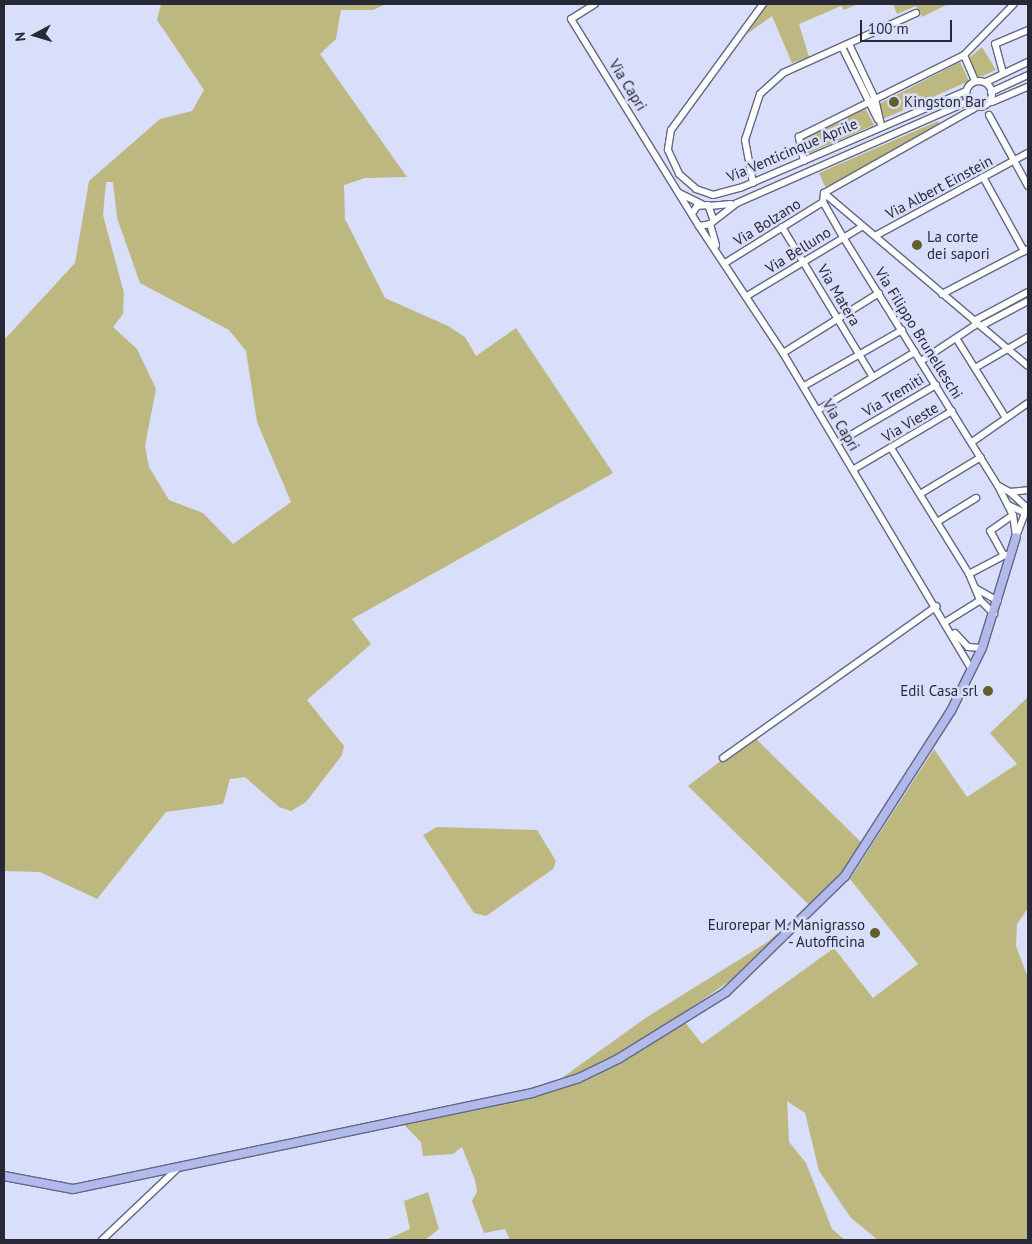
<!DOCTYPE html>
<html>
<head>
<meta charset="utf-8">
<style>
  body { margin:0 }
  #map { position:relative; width:1032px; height:1244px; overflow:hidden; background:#d9dffa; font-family:"PT Sans",sans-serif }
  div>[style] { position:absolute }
  .green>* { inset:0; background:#bcb87f }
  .roads { filter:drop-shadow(1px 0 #616784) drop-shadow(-1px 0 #616784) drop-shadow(0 1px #616784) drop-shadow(0 -1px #616784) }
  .minor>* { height:6px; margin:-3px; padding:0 3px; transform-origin:3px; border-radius:3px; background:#fff }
  .minor>.ring { margin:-3px; padding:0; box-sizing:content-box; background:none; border:6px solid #fff; border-radius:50% }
  .major>* { height:8px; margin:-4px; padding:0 4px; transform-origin:4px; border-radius:4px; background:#b2baec }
  .dots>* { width:14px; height:14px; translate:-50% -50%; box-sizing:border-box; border:2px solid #d9dffa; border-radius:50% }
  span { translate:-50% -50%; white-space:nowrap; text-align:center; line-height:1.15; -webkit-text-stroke:5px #d9dffa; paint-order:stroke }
  .street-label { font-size:15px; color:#272a36 }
  .poi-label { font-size:15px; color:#272a36 }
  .left { translate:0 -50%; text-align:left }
  .right { translate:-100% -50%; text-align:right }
  .frame { position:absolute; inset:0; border:5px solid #272a36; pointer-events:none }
  .north { position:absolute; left:10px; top:10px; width:50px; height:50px; -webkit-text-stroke:4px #d9dffa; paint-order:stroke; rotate:264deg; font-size:14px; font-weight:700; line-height:20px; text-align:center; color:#272a36 }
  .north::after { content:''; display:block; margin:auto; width:18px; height:22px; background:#272a36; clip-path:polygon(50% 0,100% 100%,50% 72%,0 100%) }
  .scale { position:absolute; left:860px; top:20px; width:92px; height:22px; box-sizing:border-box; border:2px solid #272a36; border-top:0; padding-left:6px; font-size:15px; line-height:18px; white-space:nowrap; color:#272a36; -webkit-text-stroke:4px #d9dffa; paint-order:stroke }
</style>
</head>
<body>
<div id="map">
  <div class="green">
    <i style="clip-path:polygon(evenodd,161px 4px,386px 4px,373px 10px,341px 10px,336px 39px,320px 54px,407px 177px,365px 178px,344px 185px,345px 219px,385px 298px,448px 326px,465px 337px,476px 356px,516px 328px,613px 473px,352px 619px,371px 644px,307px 700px,344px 746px,342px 755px,306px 802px,291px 811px,279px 807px,245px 777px,230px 779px,223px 804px,166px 812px,97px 899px,40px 872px,4px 871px,4px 340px,75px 263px,89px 181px,160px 119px,192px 111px,204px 90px,157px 20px,161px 4px,106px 182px,113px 182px,117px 218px,140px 283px,229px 330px,246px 351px,257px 422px,291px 502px,233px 544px,203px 513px,169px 500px,149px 467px,145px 446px,156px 389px,137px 349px,113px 327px,123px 314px,124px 293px,103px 215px,106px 182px)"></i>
    <i style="clip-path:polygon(767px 4px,858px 4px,844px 10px,841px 6px,799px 24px,809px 57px,792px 63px,772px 16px,747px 34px)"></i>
    <i style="clip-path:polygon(893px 4px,948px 4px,922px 17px,916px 6px,897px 14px)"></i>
    <i style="clip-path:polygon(982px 47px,996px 70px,978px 78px,969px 58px)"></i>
    <i style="clip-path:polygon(960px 62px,969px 81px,883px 119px,879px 104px)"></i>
    <i style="clip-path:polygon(865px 108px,874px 125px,807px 154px,803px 139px)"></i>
    <i style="clip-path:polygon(938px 121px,940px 124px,826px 188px,822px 180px,819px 173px)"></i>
    <i style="clip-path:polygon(1028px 697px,1028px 908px,1017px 924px,1016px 946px,1028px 978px,1028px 1240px,878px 1240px,851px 1218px,819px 1171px,805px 1113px,787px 1101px,789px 1142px,806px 1163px,832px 1229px,845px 1240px,510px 1240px,505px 1229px,484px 1233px,472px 1201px,477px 1192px,475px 1180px,462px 1147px,453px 1154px,423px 1156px,421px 1142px,402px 1123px,515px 1101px,573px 1083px,684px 1021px,702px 1044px,834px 948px,873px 998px,918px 964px,850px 879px,934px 749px,967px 797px,1017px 764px,990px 733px)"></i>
    <i style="clip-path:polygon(753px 736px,865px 846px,827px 898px,772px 952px,622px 1055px,565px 1082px,559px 1080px,647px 1017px,766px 943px,810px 906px,688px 786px)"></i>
    <i style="clip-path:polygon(437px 827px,537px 830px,556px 861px,553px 869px,486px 916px,474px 913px,423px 835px)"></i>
    <i style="clip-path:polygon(428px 1192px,439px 1229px,425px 1240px,385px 1240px,410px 1229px,404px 1201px)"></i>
  </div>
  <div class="roads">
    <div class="minor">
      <i style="left:595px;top:4px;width:28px;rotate:148deg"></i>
      <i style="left:571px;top:19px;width:243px;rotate:58.3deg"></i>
      <i style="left:699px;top:226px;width:11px;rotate:-10deg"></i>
      <i style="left:710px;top:224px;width:34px;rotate:-38deg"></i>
      <i style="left:737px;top:203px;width:253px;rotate:-23.7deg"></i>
      <i style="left:763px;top:4px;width:156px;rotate:126.1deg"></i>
      <i style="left:671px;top:130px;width:20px;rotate:99deg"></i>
      <i style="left:668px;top:150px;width:26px;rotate:65deg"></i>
      <i style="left:679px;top:174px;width:23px;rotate:41deg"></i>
      <i style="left:696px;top:189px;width:18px;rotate:19deg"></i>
      <i style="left:713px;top:195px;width:28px;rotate:-15deg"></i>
      <i style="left:740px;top:188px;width:246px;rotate:-23.2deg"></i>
      <i style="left:849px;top:44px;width:61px;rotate:64.7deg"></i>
      <i style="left:875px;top:99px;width:28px;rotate:77deg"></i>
      <i style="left:842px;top:47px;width:81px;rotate:63.7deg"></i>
      <i style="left:964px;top:55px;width:28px;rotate:67deg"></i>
      <i style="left:1003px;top:73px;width:30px;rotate:-105deg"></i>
      <i style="left:995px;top:44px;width:36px;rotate:-23deg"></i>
      <i class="ring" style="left:966px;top:81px;width:20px;height:20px"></i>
      <i style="left:986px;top:82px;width:47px;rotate:-25.5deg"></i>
      <i style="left:991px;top:92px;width:41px;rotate:-24.7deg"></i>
      <i style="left:992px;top:102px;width:39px;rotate:-23deg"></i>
      <i style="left:989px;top:115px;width:81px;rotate:61.2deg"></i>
      <i style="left:804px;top:161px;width:25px;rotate:-102deg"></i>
      <i style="left:799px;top:137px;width:184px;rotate:-26.4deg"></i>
      <i style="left:964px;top:55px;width:71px;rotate:-45.6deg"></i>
      <i style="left:983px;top:177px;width:85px;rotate:61deg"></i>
      <i style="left:753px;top:183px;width:44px;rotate:-100.5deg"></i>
      <i style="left:745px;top:140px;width:48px;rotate:-71.9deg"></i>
      <i style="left:760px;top:94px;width:31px;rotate:-42deg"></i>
      <i style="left:783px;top:73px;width:146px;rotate:-24.3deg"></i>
      <i style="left:679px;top:193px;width:25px;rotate:26deg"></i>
      <i style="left:824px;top:193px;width:9px;rotate:96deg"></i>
      <i style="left:823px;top:202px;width:40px;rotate:60.3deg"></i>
      <i style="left:843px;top:237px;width:293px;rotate:58.1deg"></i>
      <i style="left:998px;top:486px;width:33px;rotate:63deg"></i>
      <i style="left:1013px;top:515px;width:22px;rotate:82deg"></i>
      <i style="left:824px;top:193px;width:267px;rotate:40.3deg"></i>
      <i style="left:824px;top:193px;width:173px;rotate:-29.4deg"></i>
      <i style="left:709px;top:206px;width:22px;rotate:-5deg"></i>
      <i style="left:692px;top:214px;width:9px;rotate:-58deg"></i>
      <i style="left:697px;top:206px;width:11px;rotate:-5deg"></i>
      <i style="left:708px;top:205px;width:15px;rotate:70deg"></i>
      <i style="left:710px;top:224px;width:22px;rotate:74deg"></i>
      <i style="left:699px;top:226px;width:152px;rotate:56.5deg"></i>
      <i style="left:783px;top:353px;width:369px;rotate:59.2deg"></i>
      <i style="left:782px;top:227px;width:175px;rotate:58.8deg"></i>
      <i style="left:875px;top:236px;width:174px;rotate:-28.5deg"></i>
      <i style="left:725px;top:263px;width:115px;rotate:-31.9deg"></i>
      <i style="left:942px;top:294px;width:97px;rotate:-27.6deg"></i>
      <i style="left:747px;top:296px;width:135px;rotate:-31.1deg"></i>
      <i style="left:974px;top:321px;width:61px;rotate:-28.2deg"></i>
      <i style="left:981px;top:326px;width:53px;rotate:-28deg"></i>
      <i style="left:956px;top:338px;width:94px;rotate:58deg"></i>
      <i style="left:783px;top:353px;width:113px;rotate:-32deg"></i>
      <i style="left:921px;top:361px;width:67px;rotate:-33.5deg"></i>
      <i style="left:975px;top:368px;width:61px;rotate:-30.3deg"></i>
      <i style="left:804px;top:386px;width:113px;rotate:-29.7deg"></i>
      <i style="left:818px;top:410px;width:113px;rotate:-30.9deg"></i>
      <i style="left:972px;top:442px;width:68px;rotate:-34.9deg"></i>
      <i style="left:837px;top:443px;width:115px;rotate:-30.4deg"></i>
      <i style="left:891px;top:448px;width:148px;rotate:58.2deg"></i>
      <i style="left:969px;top:574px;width:28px;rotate:67deg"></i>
      <i style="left:980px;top:600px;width:20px;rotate:45deg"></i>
      <i style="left:854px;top:469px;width:114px;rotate:-30.6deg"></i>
      <i style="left:999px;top:486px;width:13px;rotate:29deg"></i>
      <i style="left:1010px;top:492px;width:18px;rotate:-6deg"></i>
      <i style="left:1010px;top:492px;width:23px;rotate:43deg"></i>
      <i style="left:920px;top:494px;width:71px;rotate:-31.2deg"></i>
      <i style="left:1008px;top:505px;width:19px;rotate:25deg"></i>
      <i style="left:937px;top:522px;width:46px;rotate:-31.6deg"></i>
      <i style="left:1017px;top:534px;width:30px;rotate:-69deg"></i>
      <i style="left:1003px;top:554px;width:26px;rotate:-119deg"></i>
      <i style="left:990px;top:531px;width:28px;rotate:-35deg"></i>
      <i style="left:969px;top:574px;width:41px;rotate:-27.8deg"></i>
      <i style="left:977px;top:589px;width:24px;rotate:30deg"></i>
      <i style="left:947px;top:621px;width:39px;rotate:-32deg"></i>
      <i style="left:955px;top:633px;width:19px;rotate:47deg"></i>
      <i style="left:968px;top:647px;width:14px;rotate:4deg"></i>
      <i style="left:723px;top:758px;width:262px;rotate:-35.4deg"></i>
      <i style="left:102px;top:1240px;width:106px;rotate:-43.5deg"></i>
    </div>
    <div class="major">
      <i style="left:4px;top:1176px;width:70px;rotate:10.7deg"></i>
      <i style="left:73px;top:1189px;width:469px;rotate:-11.8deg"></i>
      <i style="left:532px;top:1093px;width:49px;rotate:-17.7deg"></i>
      <i style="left:579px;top:1078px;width:43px;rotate:-26deg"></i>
      <i style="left:618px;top:1059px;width:127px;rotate:-31.8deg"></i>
      <i style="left:726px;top:992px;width:166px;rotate:-44.3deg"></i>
      <i style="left:845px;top:876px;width:196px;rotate:-57.3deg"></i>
      <i style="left:951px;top:711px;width:70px;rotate:-63.8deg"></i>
      <i style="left:982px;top:648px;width:116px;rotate:-73deg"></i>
    </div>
  </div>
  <div class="dots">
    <i style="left:894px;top:102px;background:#635e2b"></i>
    <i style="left:917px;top:245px;background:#635e2b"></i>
    <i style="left:988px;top:691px;background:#635e2b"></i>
    <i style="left:875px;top:933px;background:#635e2b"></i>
  </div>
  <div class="street-label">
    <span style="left:628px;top:85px;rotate:58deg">Via Capri</span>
    <span style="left:792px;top:150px;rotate:-23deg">Via Venticinque Aprile</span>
    <span style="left:939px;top:187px;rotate:-28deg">Via Albert Einstein</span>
    <span style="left:767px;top:222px;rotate:-32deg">Via Bolzano</span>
    <span style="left:798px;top:250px;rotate:-32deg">Via Belluno</span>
    <span style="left:839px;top:295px;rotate:59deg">Via Matera</span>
    <span style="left:919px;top:333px;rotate:58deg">Via Filippo Brunelleschi</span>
    <span style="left:893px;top:395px;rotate:-31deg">Via Tremiti</span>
    <span style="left:910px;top:422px;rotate:-31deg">Via Vieste</span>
    <span style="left:841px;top:425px;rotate:59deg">Via Capri</span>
  </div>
  <div class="poi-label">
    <span class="left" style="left:904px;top:102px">Kingston Bar</span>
    <span class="left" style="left:927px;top:245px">La corte<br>dei sapori</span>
    <span class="right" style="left:978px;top:691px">Edil Casa srl</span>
    <span class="right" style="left:865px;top:933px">Eurorepar M. Manigrasso<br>- Autofficina</span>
  </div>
  <div class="frame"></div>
  <div class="north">N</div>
  <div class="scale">100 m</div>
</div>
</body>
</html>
